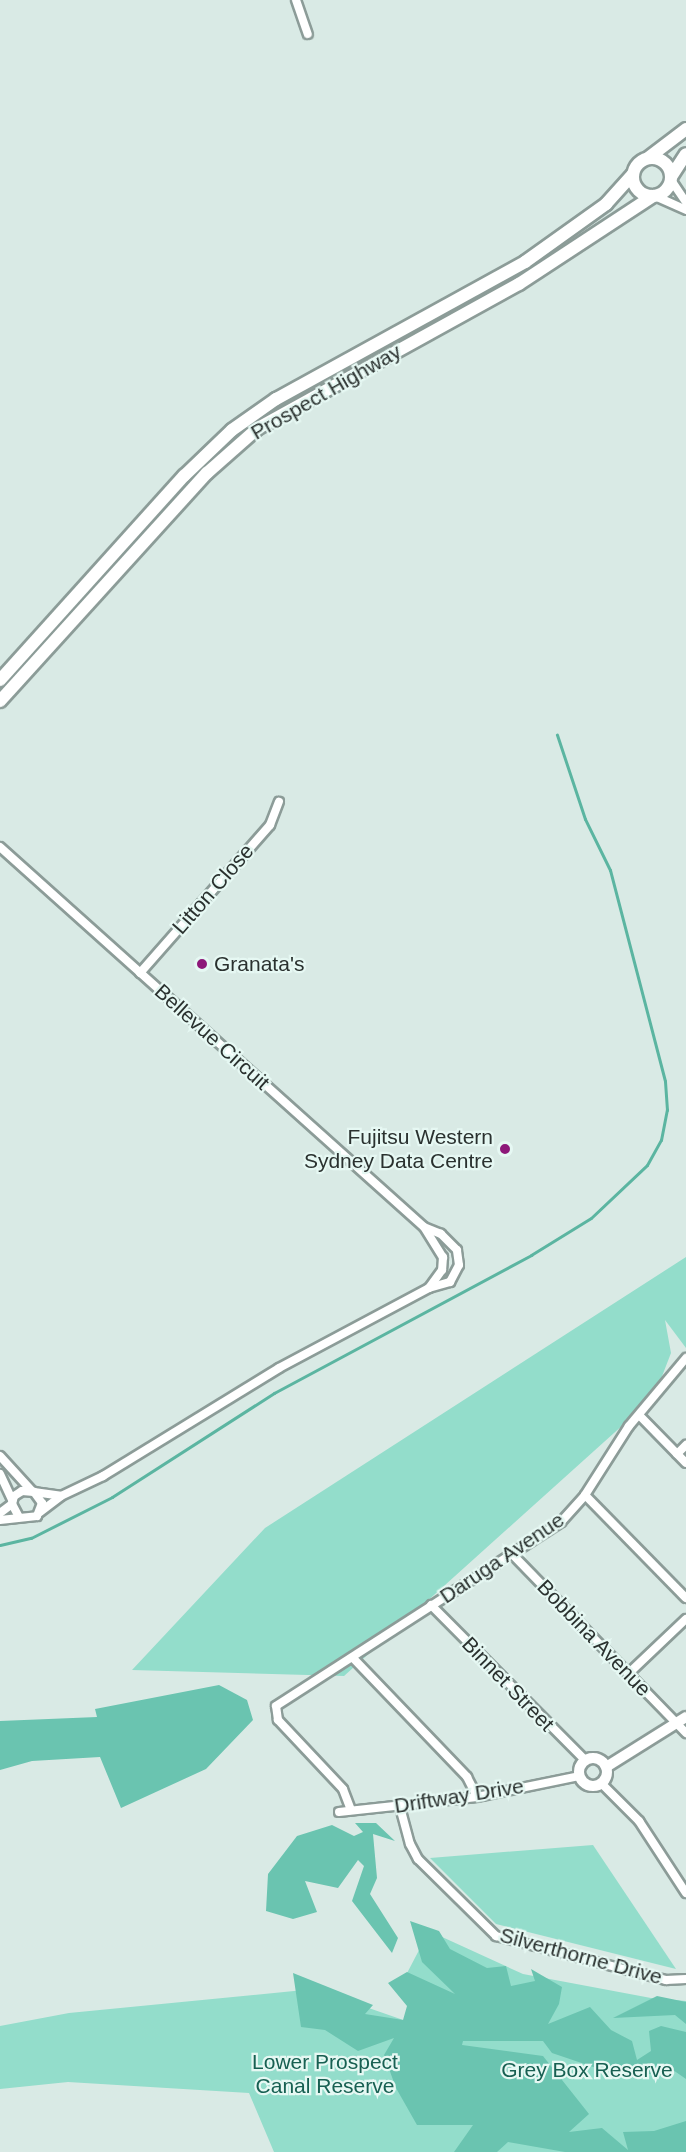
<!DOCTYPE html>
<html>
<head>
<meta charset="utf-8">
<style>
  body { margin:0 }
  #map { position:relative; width:686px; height:2152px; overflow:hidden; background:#d9eae5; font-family:Helvetica,sans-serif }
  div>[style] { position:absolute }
  .green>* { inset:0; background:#93ddcb }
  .forest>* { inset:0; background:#6ac4b0 }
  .stream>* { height:3px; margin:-1.5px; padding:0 1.5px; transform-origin:1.5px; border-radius:1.5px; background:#5bb5a1 }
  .roads { filter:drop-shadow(2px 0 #8c9c98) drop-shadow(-2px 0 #8c9c98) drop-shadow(0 2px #8c9c98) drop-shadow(0 -2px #8c9c98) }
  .minor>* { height:8px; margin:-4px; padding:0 4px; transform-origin:4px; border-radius:4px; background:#fff }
  .tertiary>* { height:10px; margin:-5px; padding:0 5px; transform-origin:5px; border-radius:5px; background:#fff }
  .tertiary>.ring { margin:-5px; padding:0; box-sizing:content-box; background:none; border:10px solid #fff; border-radius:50% }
  .secondary>* { height:12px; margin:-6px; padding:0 6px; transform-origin:6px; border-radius:6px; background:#fff }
  .secondary>.ring { margin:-6px; padding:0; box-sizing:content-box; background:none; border:12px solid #fff; border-radius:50% }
  .dots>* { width:16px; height:16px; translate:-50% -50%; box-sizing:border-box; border:3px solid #e6f8f3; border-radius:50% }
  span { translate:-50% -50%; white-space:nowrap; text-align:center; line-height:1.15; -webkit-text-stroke:4.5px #e6f8f3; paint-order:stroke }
  .street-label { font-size:21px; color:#2a312f }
  .poi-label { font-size:21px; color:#2a312f }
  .left { translate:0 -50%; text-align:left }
  .right { translate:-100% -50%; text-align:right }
  .park-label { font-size:21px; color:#176052 }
</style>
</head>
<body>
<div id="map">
  <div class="green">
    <i style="clip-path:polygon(686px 1257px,686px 1348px,665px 1320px,671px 1353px,654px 1397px,344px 1676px,132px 1670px,265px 1528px)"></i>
    <i style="clip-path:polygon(593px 1845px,676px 1969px,496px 1924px,430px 1858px)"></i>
    <i style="clip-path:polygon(429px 1931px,523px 1974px,651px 1998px,686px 2001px,686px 2152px,274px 2152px,249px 2093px,68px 2082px,0 2089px,0 2026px,69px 2013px,314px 1989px,409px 2022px,405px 1977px)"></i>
  </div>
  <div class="forest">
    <i style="clip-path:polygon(219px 1685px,247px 1700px,253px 1720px,206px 1769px,121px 1808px,100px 1757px,32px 1761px,0 1770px,0 1721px,97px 1717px,95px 1709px)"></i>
    <i style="clip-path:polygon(355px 1823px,376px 1823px,395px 1841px,373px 1834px,377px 1878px,370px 1894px,398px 1938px,392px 1953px,352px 1901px,364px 1866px,358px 1860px,338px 1888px,305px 1881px,317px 1912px,293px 1919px,266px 1911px,268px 1874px,297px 1836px,332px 1825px,354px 1836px,363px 1832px)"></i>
    <i style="clip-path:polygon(410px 1921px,439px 1931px,450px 1949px,487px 1968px,506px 1966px,511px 1986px,535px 1981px,531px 1969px,562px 1987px,559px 2004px,548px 2024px,590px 2007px,611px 2030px,632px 2041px,637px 2060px,651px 2051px,649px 2031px,661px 2026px,686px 2032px,686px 2079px,673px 2070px,626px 2078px,552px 2053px,543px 2041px,463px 2041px,462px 2045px,543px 2056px,589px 2114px,569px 2132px,602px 2128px,628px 2150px,623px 2132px,654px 2131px,686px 2121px,686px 2152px,565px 2152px,508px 2142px,497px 2152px,454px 2152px,473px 2125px,417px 2125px,396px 2088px,384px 2055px,394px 2038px,358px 2051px,325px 2030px,301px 2027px,293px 1973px,373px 2005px,365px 2014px,403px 2020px,407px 2006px,388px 1983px,407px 1972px,455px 1994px,422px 1962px)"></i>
    <i style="clip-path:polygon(657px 1996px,686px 2002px,686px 2024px,675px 2015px,613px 2018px)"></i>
  </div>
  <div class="stream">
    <i style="left:0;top:1545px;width:32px;rotate:-13deg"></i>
    <i style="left:31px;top:1538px;width:91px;rotate:-26.8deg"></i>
    <i style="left:112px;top:1497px;width:193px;rotate:-32.7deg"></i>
    <i style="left:274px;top:1393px;width:292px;rotate:-28.2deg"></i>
    <i style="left:531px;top:1255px;width:70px;rotate:-31.7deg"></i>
    <i style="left:591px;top:1218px;width:77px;rotate:-43.4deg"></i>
    <i style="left:647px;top:1165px;width:29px;rotate:-61deg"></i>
    <i style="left:661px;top:1140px;width:31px;rotate:-79deg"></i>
    <i style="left:667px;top:1110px;width:29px;rotate:-94deg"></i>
    <i style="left:665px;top:1081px;width:218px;rotate:-104.6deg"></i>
    <i style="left:610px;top:870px;width:57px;rotate:-116.1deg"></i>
    <i style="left:585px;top:819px;width:89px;rotate:-108.4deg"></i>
  </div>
  <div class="roads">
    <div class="minor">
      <i style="left:296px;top:0;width:36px;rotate:71deg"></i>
      <i style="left:671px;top:180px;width:27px;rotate:56deg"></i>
      <i style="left:655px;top:196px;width:34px;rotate:24deg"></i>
      <i style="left:0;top:847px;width:569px;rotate:41.87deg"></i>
      <i style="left:424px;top:1227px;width:36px;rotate:58deg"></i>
      <i style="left:443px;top:1257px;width:13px;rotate:94deg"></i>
      <i style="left:442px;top:1270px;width:22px;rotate:126deg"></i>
      <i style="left:140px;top:973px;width:197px;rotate:-48.7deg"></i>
      <i style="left:270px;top:825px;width:25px;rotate:-69deg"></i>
      <i style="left:639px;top:1415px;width:67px;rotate:45.6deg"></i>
      <i style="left:677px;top:1454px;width:13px;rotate:-45deg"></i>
      <i style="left:0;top:1456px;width:46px;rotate:47.6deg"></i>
      <i style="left:0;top:1474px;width:29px;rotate:65deg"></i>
      <i style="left:34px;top:1492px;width:27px;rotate:8deg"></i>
      <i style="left:585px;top:1495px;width:144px;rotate:45.6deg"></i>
      <i style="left:40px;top:1512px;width:26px;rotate:-37deg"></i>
      <i style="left:61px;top:1496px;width:47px;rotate:-25.5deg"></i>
      <i style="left:103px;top:1476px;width:206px;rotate:-31.5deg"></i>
      <i style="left:279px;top:1368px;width:170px;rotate:-28.1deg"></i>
      <i style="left:429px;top:1288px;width:22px;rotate:-16deg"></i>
      <i style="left:450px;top:1282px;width:19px;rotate:-62deg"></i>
      <i style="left:459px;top:1265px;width:15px;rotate:-98deg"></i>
      <i style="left:457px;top:1250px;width:23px;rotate:-135deg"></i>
      <i style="left:441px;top:1234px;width:16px;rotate:-158deg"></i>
      <i style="left:0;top:1513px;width:15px;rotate:-37deg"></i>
      <i style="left:0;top:1520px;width:37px;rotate:-6deg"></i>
      <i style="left:37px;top:1516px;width:14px;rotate:-69deg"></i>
      <i style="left:42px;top:1503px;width:14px;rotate:-126deg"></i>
      <i style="left:34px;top:1492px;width:12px;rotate:-175deg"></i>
      <i style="left:22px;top:1491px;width:9px;rotate:148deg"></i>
      <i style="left:14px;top:1496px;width:8px;rotate:104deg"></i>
      <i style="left:12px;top:1504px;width:15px;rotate:62deg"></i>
      <i style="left:512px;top:1554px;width:250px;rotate:45.8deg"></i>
      <i style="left:431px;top:1605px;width:218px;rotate:45.2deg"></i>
      <i style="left:353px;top:1658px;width:165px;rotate:46.2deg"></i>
      <i style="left:467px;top:1777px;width:22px;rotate:63deg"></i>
      <i style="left:628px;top:1674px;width:80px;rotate:-43.5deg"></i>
      <i style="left:601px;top:1783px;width:54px;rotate:45deg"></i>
      <i style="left:639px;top:1821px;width:86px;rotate:56.9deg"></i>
      <i style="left:400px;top:1807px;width:38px;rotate:75deg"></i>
      <i style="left:410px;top:1844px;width:17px;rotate:62deg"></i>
      <i style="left:418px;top:1859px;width:110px;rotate:44.6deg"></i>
      <i style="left:496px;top:1936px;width:176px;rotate:14.5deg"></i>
      <i style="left:666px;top:1980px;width:20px;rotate:-3deg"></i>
      <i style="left:351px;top:1810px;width:22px;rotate:-111deg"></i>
      <i style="left:343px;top:1789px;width:95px;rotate:-133.3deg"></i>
      <i style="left:278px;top:1720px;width:14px;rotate:-98deg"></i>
      <i style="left:276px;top:1706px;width:339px;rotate:-32.8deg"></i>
      <i style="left:561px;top:1522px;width:36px;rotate:-48deg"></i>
      <i style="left:585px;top:1495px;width:82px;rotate:-57.5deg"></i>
      <i style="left:629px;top:1426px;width:89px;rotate:-50deg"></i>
      <i style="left:339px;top:1812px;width:139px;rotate:-6.2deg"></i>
      <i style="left:477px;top:1797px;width:104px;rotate:-11.6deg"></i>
    </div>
    <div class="tertiary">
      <i class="ring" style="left:579px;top:1758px;width:18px;height:18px"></i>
      <i style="left:606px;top:1767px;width:94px;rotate:-32deg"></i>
    </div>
    <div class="secondary">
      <i class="ring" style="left:633px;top:158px;width:26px;height:26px"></i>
      <i style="left:648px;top:158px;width:48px;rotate:-37.3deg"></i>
      <i style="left:671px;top:177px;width:27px;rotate:-57deg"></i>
      <i style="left:0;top:680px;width:275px;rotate:-48deg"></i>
      <i style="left:184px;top:476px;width:66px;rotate:-43.8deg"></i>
      <i style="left:232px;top:430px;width:54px;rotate:-35.2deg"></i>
      <i style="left:276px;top:399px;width:284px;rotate:-28.8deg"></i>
      <i style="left:525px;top:262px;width:100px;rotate:-35.6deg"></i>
      <i style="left:606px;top:204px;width:39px;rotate:-48deg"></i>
      <i style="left:0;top:701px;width:308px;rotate:-47.8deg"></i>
      <i style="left:207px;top:473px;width:68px;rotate:-41.4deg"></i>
      <i style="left:258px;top:428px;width:298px;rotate:-28.9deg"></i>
      <i style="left:519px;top:284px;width:160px;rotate:-33.3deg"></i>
    </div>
  </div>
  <div class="dots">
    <i style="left:202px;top:964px;background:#8d1879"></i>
    <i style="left:505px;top:1149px;background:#8d1879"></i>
  </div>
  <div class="street-label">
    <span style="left:326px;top:392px;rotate:-30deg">Prospect Highway</span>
    <span style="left:213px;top:889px;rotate:-49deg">Litton Close</span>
    <span style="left:212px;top:1037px;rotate:42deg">Bellevue Circuit</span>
    <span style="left:502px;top:1558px;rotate:-34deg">Daruga Avenue</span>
    <span style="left:594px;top:1638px;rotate:46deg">Bobbina Avenue</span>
    <span style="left:508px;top:1684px;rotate:46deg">Binnet Street</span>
    <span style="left:459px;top:1796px;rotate:-9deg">Driftway Drive</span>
    <span style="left:581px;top:1956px;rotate:15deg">Silverthorne Drive</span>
  </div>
  <div class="poi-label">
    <span class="left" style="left:214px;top:964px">Granata's</span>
    <span class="right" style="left:493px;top:1149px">Fujitsu Western<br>Sydney Data Centre</span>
  </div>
  <div class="park-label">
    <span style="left:325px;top:2074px">Lower Prospect<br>Canal Reserve</span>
    <span style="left:587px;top:2070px">Grey Box Reserve</span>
  </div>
</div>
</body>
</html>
